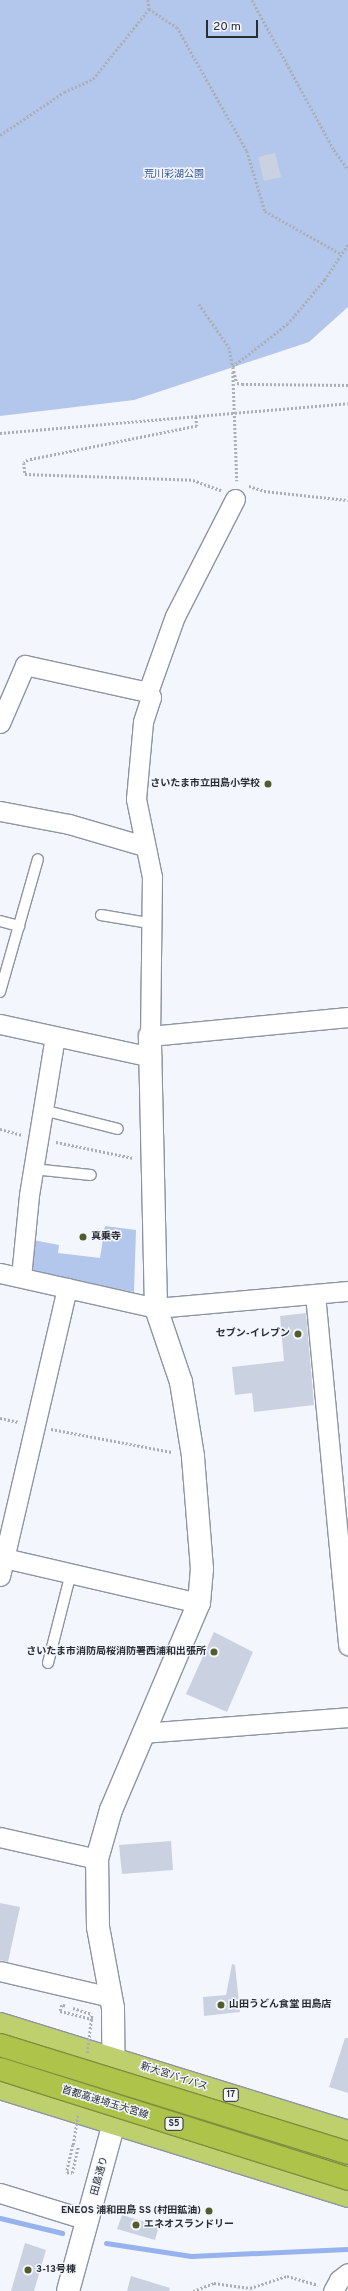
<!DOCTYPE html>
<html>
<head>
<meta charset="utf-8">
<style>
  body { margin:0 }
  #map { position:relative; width:348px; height:2291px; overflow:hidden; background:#f3f6fd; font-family:Overpass,"Noto Sans JP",sans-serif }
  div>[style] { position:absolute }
  .green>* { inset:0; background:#b3c6ec }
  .stream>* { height:5px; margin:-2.5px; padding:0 2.5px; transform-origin:2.5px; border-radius:2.5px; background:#97b3ee }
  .building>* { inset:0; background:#cad2e2 }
  .path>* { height:2.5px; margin-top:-1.25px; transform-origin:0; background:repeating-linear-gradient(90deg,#abaeb4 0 2px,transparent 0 4px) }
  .roads { filter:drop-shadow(1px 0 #8d94a3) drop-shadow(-1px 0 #8d94a3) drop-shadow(0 1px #8d94a3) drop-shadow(0 -1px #8d94a3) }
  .service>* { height:10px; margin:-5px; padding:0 5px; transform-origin:5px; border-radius:5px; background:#fff }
  .minor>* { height:19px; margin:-9.5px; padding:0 9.5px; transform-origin:9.5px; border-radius:9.5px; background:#fff }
  .tertiary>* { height:22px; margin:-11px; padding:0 11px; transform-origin:11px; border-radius:11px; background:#fff }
  .trunk>* { height:22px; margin:-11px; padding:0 11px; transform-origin:11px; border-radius:11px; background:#becf6e }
  .path-bridge>* { height:2.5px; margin-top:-1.25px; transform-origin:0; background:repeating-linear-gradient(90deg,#abaeb4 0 2px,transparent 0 4px) }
  .bridges { filter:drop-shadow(1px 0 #7f8e41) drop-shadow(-1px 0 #7f8e41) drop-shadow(0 1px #7f8e41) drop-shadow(0 -1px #7f8e41) }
  .motorway-bridge>* { height:22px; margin:-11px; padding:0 11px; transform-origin:11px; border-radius:11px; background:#adc349 }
  .dots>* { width:11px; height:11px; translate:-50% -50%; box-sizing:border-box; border:2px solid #f3f6fd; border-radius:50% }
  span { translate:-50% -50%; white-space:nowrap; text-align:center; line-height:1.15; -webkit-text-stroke:3px #f3f6fd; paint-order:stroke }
  .shield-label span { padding:1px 3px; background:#f3f6fd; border:1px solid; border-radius:3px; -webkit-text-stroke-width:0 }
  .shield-label { font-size:9px; color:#2a2d33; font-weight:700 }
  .park-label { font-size:10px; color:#325196 }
  .poi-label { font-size:10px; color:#2a2d33; font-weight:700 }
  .right { translate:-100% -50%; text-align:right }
  .left { translate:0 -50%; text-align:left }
  .street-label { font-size:10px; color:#2a2d33 }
  .scale { position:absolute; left:206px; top:20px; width:52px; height:18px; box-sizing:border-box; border:2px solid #2a2d33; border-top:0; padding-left:5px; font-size:12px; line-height:14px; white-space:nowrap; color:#2a2d33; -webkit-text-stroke:3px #f3f6fd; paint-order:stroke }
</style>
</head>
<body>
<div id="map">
  <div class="green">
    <i style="clip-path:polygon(0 0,348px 0,348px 307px,309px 342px,134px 400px,0 416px)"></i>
    <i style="clip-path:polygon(105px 1226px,136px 1230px,134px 1292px,37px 1274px,29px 1269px,33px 1240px,59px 1245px,58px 1253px,100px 1258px)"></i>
  </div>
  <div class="stream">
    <i style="left:0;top:2218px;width:64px;rotate:13.6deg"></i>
    <i style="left:106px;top:2243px;width:86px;rotate:8.7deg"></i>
    <i style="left:191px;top:2256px;width:157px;rotate:-2.6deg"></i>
  </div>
  <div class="building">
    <i style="clip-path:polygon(275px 153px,281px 177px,264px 181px,258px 157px)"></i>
    <i style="clip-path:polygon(306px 1313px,314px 1405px,254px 1412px,252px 1393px,235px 1395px,232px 1367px,284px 1361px,280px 1316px)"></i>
    <i style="clip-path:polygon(214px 1632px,253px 1652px,227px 1712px,186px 1694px)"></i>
    <i style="clip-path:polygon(171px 1841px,173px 1870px,122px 1874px,119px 1845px)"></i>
    <i style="clip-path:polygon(0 1903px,20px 1907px,8px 1962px,0 1960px)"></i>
    <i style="clip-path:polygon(232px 1964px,235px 1965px,240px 2012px,204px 2016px,203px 1997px,226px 1995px)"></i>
    <i style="clip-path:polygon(345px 2038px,348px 2038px,348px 2093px,329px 2087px)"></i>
    <i style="clip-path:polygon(122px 2215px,159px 2226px,155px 2240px,117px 2229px)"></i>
    <i style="clip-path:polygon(25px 2243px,46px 2250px,34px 2291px,11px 2291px)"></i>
    <i style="clip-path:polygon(131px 2276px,170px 2288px,169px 2291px,127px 2291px)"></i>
  </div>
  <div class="path">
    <i style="left:148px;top:0;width:9px;rotate:84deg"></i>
    <i style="left:149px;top:9px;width:33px;rotate:33deg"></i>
    <i style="left:177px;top:27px;width:142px;rotate:60.6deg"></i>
    <i style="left:247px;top:151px;width:63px;rotate:73.3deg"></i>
    <i style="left:265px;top:211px;width:87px;rotate:29.5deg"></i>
    <i style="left:252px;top:0;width:171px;rotate:61.3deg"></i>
    <i style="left:334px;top:150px;width:24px;rotate:54deg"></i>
    <i style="left:0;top:135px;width:77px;rotate:-33.9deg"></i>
    <i style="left:64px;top:92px;width:32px;rotate:-24deg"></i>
    <i style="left:93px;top:79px;width:90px;rotate:-51.3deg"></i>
    <i style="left:348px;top:245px;width:42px;rotate:123.3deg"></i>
    <i style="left:325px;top:280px;width:57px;rotate:130.1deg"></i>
    <i style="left:288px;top:324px;width:70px;rotate:142deg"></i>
    <i style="left:233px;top:367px;width:16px;rotate:76deg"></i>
    <i style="left:237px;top:383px;width:5px;rotate:11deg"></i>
    <i style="left:242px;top:384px;width:106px;rotate:0.5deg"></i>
    <i style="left:199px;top:304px;width:52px;rotate:55.1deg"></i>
    <i style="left:229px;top:347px;width:20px;rotate:79deg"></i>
    <i style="left:233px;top:372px;width:109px;rotate:87.9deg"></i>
    <i style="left:196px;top:417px;width:9px;rotate:84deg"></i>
    <i style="left:197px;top:426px;width:172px;rotate:168.6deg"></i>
    <i style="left:28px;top:460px;width:5px;rotate:143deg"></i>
    <i style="left:24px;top:463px;width:11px;rotate:85deg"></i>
    <i style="left:25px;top:474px;width:168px;rotate:2deg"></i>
    <i style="left:193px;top:480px;width:30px;rotate:20deg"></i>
    <i style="left:0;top:433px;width:349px;rotate:-4.9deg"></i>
    <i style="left:249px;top:486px;width:16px;rotate:18deg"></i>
    <i style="left:264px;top:491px;width:84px;rotate:6.1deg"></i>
    <i style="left:0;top:1129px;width:23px;rotate:15deg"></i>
    <i style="left:56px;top:1142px;width:79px;rotate:11.7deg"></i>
    <i style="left:0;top:1418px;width:19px;rotate:12deg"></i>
    <i style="left:51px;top:1429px;width:123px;rotate:10.8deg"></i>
    <i style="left:65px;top:2006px;width:3px;rotate:-162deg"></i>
    <i style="left:62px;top:2005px;width:6px;rotate:108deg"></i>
    <i style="left:60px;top:2011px;width:34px;rotate:14deg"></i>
    <i style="left:73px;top:2008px;width:20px;rotate:18deg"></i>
    <i style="left:73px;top:2145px;width:28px;rotate:103deg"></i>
    <i style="left:67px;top:2172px;width:5px;rotate:11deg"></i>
    <i style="left:72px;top:2173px;width:28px;rotate:-77deg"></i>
    <i style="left:193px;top:2291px;width:22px;rotate:-21deg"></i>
    <i style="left:214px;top:2283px;width:36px;rotate:8deg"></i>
    <i style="left:250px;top:2288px;width:39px;rotate:-18deg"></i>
    <i style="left:287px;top:2276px;width:32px;rotate:16deg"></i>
  </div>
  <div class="roads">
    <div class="service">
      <i style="left:101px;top:915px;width:49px;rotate:9.5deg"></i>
      <i style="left:0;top:921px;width:20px;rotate:15deg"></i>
      <i style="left:0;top:992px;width:138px;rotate:-74.1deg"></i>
      <i style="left:43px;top:1110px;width:77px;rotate:14.2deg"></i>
      <i style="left:33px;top:1169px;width:58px;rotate:5.9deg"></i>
      <i style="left:48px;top:1663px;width:93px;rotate:-75.7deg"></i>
    </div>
    <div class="minor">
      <i style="left:235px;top:499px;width:131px;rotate:117.1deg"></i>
      <i style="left:175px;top:616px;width:81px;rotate:109.6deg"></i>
      <i style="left:148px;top:692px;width:6px;rotate:59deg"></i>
      <i style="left:151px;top:697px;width:26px;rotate:108deg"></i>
      <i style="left:143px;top:722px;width:77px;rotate:95.2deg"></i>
      <i style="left:136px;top:799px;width:80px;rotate:78.4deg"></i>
      <i style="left:152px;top:877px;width:159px;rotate:90.7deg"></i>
      <i style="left:150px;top:1036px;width:199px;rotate:-5.5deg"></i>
      <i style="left:0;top:723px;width:63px;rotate:-66.7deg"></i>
      <i style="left:25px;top:665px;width:126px;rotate:12.4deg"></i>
      <i style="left:0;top:811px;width:70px;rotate:10.7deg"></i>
      <i style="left:69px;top:824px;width:78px;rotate:16.3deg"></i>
      <i style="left:0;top:1024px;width:155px;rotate:12.3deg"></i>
      <i style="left:0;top:1273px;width:160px;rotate:12.6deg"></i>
      <i style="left:156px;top:1308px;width:193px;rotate:-5.1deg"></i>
      <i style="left:21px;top:1277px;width:82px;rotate:-84.4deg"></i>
      <i style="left:29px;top:1195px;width:160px;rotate:-80.7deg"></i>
      <i style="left:315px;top:1294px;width:353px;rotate:84.6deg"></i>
      <i style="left:0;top:1557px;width:204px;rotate:13deg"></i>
      <i style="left:0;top:1576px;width:296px;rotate:-76.9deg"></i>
      <i style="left:142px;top:1733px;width:207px;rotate:-4.4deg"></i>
      <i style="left:0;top:1837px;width:99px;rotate:12.8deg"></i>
      <i style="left:0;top:1971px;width:114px;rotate:13.2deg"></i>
      <i style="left:0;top:2193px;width:92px;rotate:17.1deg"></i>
      <i style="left:333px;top:2291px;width:13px;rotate:-61deg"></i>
      <i style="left:339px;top:2280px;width:11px;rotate:-38deg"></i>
    </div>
    <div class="tertiary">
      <i style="left:68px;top:2291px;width:174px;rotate:-74.7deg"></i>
      <i style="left:114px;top:2123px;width:115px;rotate:-90.5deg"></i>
      <i style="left:113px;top:2008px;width:82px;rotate:-100.5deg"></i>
      <i style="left:98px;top:1927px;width:68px;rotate:-90.8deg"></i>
      <i style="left:97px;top:1859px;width:51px;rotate:-74.1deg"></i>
      <i style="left:111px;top:1810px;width:225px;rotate:-67deg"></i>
      <i style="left:199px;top:1603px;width:34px;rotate:-85deg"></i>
      <i style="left:202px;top:1569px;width:113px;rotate:-94.6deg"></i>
      <i style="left:193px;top:1456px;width:75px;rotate:-99.2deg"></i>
      <i style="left:181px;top:1382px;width:78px;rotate:-108.7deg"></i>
      <i style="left:156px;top:1308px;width:272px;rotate:-91.3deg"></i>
    </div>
    <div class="trunk">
      <i style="left:0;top:2024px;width:364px;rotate:17.2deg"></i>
      <i style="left:0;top:2088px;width:364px;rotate:17.2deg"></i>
    </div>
  </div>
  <div class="path-bridge">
    <i style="left:87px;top:2053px;width:39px;rotate:-83deg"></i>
    <i style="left:73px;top:2145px;width:32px;rotate:-81deg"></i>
  </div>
  <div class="bridges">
    <div class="motorway-bridge">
      <i style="left:0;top:2045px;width:364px;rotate:17.2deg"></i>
      <i style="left:0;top:2069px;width:365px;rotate:17.5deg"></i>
    </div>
  </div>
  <div class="dots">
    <i style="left:268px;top:784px;background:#525b2b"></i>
    <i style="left:83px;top:1237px;background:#525b2b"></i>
    <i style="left:298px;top:1334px;background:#525b2b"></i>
    <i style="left:214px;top:1652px;background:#525b2b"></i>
    <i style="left:221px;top:2005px;background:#525b2b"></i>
    <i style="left:209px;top:2211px;background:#525b2b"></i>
    <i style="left:136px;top:2225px;background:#525b2b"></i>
    <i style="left:28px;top:2270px;background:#525b2b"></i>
  </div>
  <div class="shield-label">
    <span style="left:231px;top:2095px">17</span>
    <span style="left:174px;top:2124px">S5</span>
  </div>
  <div class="park-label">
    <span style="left:174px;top:175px">荒川彩湖公園</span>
  </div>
  <div class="poi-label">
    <span class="right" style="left:260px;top:784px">さいたま市立田島小学校</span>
    <span class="left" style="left:91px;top:1237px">真乗寺</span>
    <span class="right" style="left:290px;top:1334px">セブン-イレブン</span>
    <span class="right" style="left:206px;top:1652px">さいたま市消防局桜消防署西浦和出張所</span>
    <span class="left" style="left:229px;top:2005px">山田うどん食堂 田島店</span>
    <span class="right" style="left:201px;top:2211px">ENEOS 浦和田島 SS (村田鉱油)</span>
    <span class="left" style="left:144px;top:2225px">エネオスランドリー</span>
    <span class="left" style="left:36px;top:2270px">3-13号棟</span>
  </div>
  <div class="street-label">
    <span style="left:174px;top:2077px;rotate:18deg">新大宮バイパス</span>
    <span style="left:105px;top:2103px;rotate:17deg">首都高速埼玉大宮線</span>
    <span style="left:100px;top:2176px;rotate:-75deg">田島通り</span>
  </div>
  <div class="scale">20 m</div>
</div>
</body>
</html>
